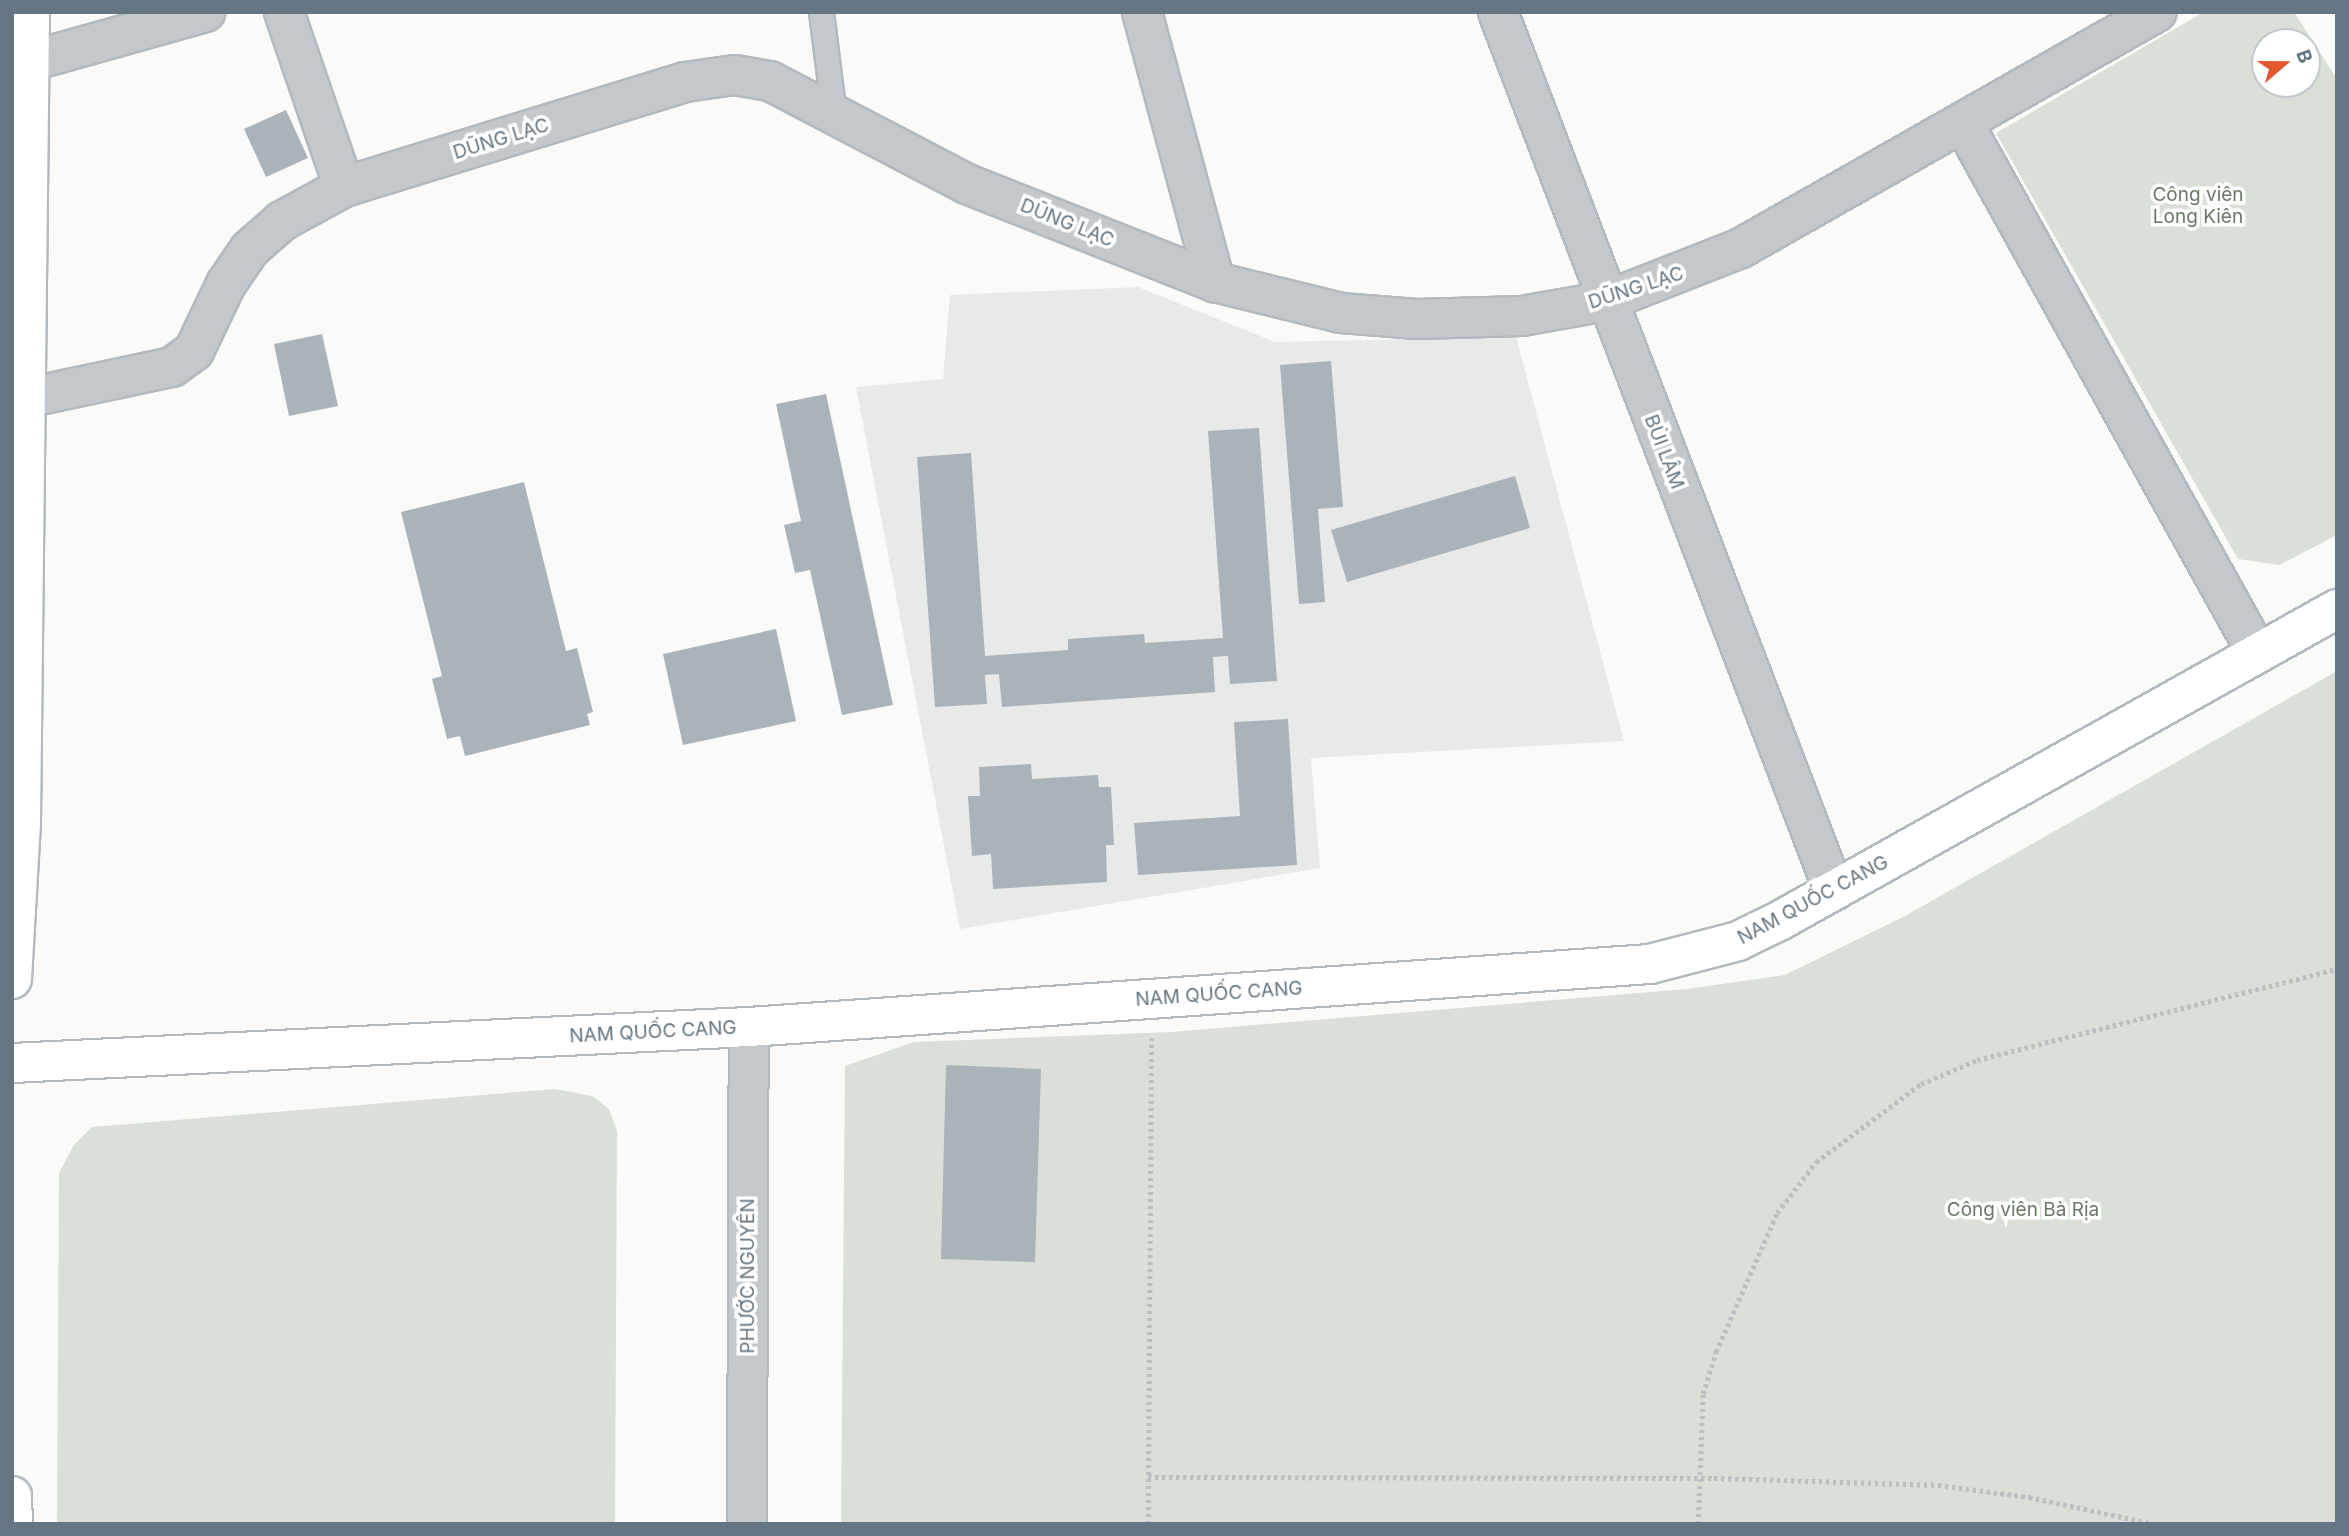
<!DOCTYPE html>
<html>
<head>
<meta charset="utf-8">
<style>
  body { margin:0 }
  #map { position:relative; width:2349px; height:1536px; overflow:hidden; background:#fafaf8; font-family:Inter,sans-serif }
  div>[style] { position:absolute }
  .built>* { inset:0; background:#e8e9e9 }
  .green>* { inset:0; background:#dadfd7 }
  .building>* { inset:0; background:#aab3b9 }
  .path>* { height:4.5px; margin-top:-2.25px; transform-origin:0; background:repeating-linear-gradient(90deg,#bbbfc2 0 3.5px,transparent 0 7px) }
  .roads { filter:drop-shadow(2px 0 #b3babf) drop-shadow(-2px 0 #b3babf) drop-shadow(0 2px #b3babf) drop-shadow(0 -2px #b3babf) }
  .lane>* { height:23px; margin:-11.5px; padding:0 11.5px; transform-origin:11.5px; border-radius:11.5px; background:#c3c8cc }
  .street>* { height:38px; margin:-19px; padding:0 19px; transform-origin:19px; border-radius:19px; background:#c3c8cc }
  .secondary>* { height:38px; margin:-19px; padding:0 19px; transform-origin:19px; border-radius:19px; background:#fff }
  span { translate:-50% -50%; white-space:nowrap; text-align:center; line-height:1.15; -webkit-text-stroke:7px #fff; paint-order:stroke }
  .street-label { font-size:19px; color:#657683 }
  .park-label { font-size:19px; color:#687a64 }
  .frame { position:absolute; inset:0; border:14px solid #657683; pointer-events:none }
  .north { position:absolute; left:2251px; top:28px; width:70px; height:70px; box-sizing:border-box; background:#fff; border:2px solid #c1c8cd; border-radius:50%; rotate:70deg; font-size:19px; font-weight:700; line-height:28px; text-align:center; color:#657683 }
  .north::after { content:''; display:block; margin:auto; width:24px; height:32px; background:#e4572e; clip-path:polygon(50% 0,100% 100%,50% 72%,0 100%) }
</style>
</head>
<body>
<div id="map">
  <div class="built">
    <i style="clip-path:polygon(1138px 287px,1275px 342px,1516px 337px,1624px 741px,1311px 758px,1320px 868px,960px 929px,856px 387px,943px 379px,950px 295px)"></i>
  </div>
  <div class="green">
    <i style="clip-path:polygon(evenodd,2204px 12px,2294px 12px,2337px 79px,2337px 535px,2279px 565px,2238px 559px,1996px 133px,2204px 12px,2265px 42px,2307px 42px,2307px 84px,2265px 84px,2265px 42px)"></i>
    <i style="clip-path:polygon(2337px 671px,2337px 1524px,841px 1524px,845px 1066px,914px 1042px,1171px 1032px,1687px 989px,1785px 975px,1905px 916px)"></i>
    <i style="clip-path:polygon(555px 1089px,592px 1096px,609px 1109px,617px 1131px,615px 1524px,57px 1524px,59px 1173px,74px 1145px,92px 1127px)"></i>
  </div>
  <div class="building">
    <i style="clip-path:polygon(286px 110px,308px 158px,266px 177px,244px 129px)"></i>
    <i style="clip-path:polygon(322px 334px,338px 406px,289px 416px,274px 344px)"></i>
    <i style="clip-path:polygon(1331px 361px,1343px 507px,1318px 509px,1325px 602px,1299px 604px,1280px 365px)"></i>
    <i style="clip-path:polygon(826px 394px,893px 705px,842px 715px,810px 570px,795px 573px,784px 525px,801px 521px,776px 404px)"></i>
    <i style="clip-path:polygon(1259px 428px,1277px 681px,1230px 684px,1228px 656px,1213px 657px,1215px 692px,1002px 707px,999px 674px,985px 675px,987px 704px,935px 707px,917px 457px,971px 453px,985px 656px,1068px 650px,1068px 639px,1144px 634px,1145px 643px,1223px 638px,1208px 431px)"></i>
    <i style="clip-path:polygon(1515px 476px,1530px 528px,1347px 582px,1331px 530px)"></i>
    <i style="clip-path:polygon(524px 482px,566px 651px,577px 648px,593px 712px,587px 714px,590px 725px,465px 756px,460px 736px,447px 739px,432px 679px,442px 676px,401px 512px)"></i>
    <i style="clip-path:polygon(776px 629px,796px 721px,683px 745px,663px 654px)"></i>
    <i style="clip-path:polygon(1288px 719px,1297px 865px,1138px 875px,1134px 823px,1240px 816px,1234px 722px)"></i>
    <i style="clip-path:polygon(1031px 764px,1032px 779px,1098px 775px,1099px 787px,1111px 787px,1114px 845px,1106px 845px,1107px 882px,993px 889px,991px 854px,972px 856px,968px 796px,980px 796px,979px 767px)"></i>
    <i style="clip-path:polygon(946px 1065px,1041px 1069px,1035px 1262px,941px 1259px)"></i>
  </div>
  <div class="path">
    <i style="left:1148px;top:1477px;width:566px;rotate:0.1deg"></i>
    <i style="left:1714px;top:1478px;width:224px;rotate:1.8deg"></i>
    <i style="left:1938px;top:1485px;width:92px;rotate:7.5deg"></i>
    <i style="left:2029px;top:1497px;width:128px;rotate:12.2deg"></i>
    <i style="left:1148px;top:1524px;width:486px;rotate:-89.6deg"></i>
    <i style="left:1698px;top:1524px;width:130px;rotate:-87.8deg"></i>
    <i style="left:1703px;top:1394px;width:44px;rotate:-72.8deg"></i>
    <i style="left:1716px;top:1352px;width:152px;rotate:-66.3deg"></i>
    <i style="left:1777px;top:1213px;width:64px;rotate:-52.6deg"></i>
    <i style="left:1816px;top:1162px;width:131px;rotate:-36.6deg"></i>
    <i style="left:1921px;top:1084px;width:61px;rotate:-23.2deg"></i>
    <i style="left:1977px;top:1060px;width:371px;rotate:-14.2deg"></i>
  </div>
  <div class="roads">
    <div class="lane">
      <i style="left:821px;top:12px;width:104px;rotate:82.8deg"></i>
    </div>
    <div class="street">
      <i style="left:284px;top:12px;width:185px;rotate:71.1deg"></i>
      <i style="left:1142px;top:12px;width:280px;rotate:74.9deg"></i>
      <i style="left:1498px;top:12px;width:941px;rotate:69.08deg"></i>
      <i style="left:31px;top:61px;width:181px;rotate:-15.7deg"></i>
      <i style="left:1963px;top:123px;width:607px;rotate:60.95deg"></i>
      <i style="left:26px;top:398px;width:149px;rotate:-12deg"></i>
      <i style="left:172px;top:367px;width:27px;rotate:-36deg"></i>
      <i style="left:194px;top:351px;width:74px;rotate:-64.5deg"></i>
      <i style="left:226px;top:284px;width:42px;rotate:-55.6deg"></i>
      <i style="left:250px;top:249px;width:43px;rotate:-41.2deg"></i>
      <i style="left:282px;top:221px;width:71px;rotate:-28.7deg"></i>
      <i style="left:344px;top:187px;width:357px;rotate:-17.1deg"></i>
      <i style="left:685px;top:82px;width:50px;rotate:-8deg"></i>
      <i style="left:735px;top:75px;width:36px;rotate:10deg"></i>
      <i style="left:770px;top:81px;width:222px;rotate:27.6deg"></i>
      <i style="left:967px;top:184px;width:267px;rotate:21.6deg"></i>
      <i style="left:1215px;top:282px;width:130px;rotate:13.8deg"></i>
      <i style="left:1341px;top:313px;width:76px;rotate:4.5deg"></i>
      <i style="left:1417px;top:319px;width:105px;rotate:-1.6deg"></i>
      <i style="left:1522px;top:316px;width:85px;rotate:-10.1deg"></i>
      <i style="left:1606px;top:301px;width:145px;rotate:-21.4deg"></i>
      <i style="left:1741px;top:248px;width:478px;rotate:-29.6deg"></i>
      <i style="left:747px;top:1524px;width:497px;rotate:-89.8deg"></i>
    </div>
    <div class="secondary">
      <i style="left:12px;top:979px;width:158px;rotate:-86.7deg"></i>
      <i style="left:21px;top:821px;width:809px;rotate:-89.36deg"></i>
      <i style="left:12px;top:1063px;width:738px;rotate:-2.8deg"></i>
      <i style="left:749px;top:1027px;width:903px;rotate:-4deg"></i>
      <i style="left:1650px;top:964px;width:91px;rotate:-14.6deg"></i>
      <i style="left:1738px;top:941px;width:48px;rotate:-26deg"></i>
      <i style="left:1781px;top:920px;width:637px;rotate:-29.22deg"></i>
      <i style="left:12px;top:1496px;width:28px;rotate:88deg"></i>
    </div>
  </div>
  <div class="street-label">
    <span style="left:501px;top:139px;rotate:-17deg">DŨNG LẠC</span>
    <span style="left:1067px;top:223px;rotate:22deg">DŨNG LẠC</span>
    <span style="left:1636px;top:288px;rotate:-18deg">DŨNG LẠC</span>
    <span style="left:1664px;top:452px;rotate:69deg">BÙI LÂM</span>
    <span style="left:1813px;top:900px;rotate:-28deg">NAM QUỐC CANG</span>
    <span style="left:1219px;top:994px;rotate:-4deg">NAM QUỐC CANG</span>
    <span style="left:653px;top:1032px;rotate:-3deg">NAM QUỐC CANG</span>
    <span style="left:748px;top:1276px;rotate:-90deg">PHƯỚC NGUYÊN</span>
  </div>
  <div class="park-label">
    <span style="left:2198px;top:206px">Công viên<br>Long Kiên</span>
    <span style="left:2023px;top:1210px">Công viên Bà Rịa</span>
  </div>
  <div class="frame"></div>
  <div class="north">B</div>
</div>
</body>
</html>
